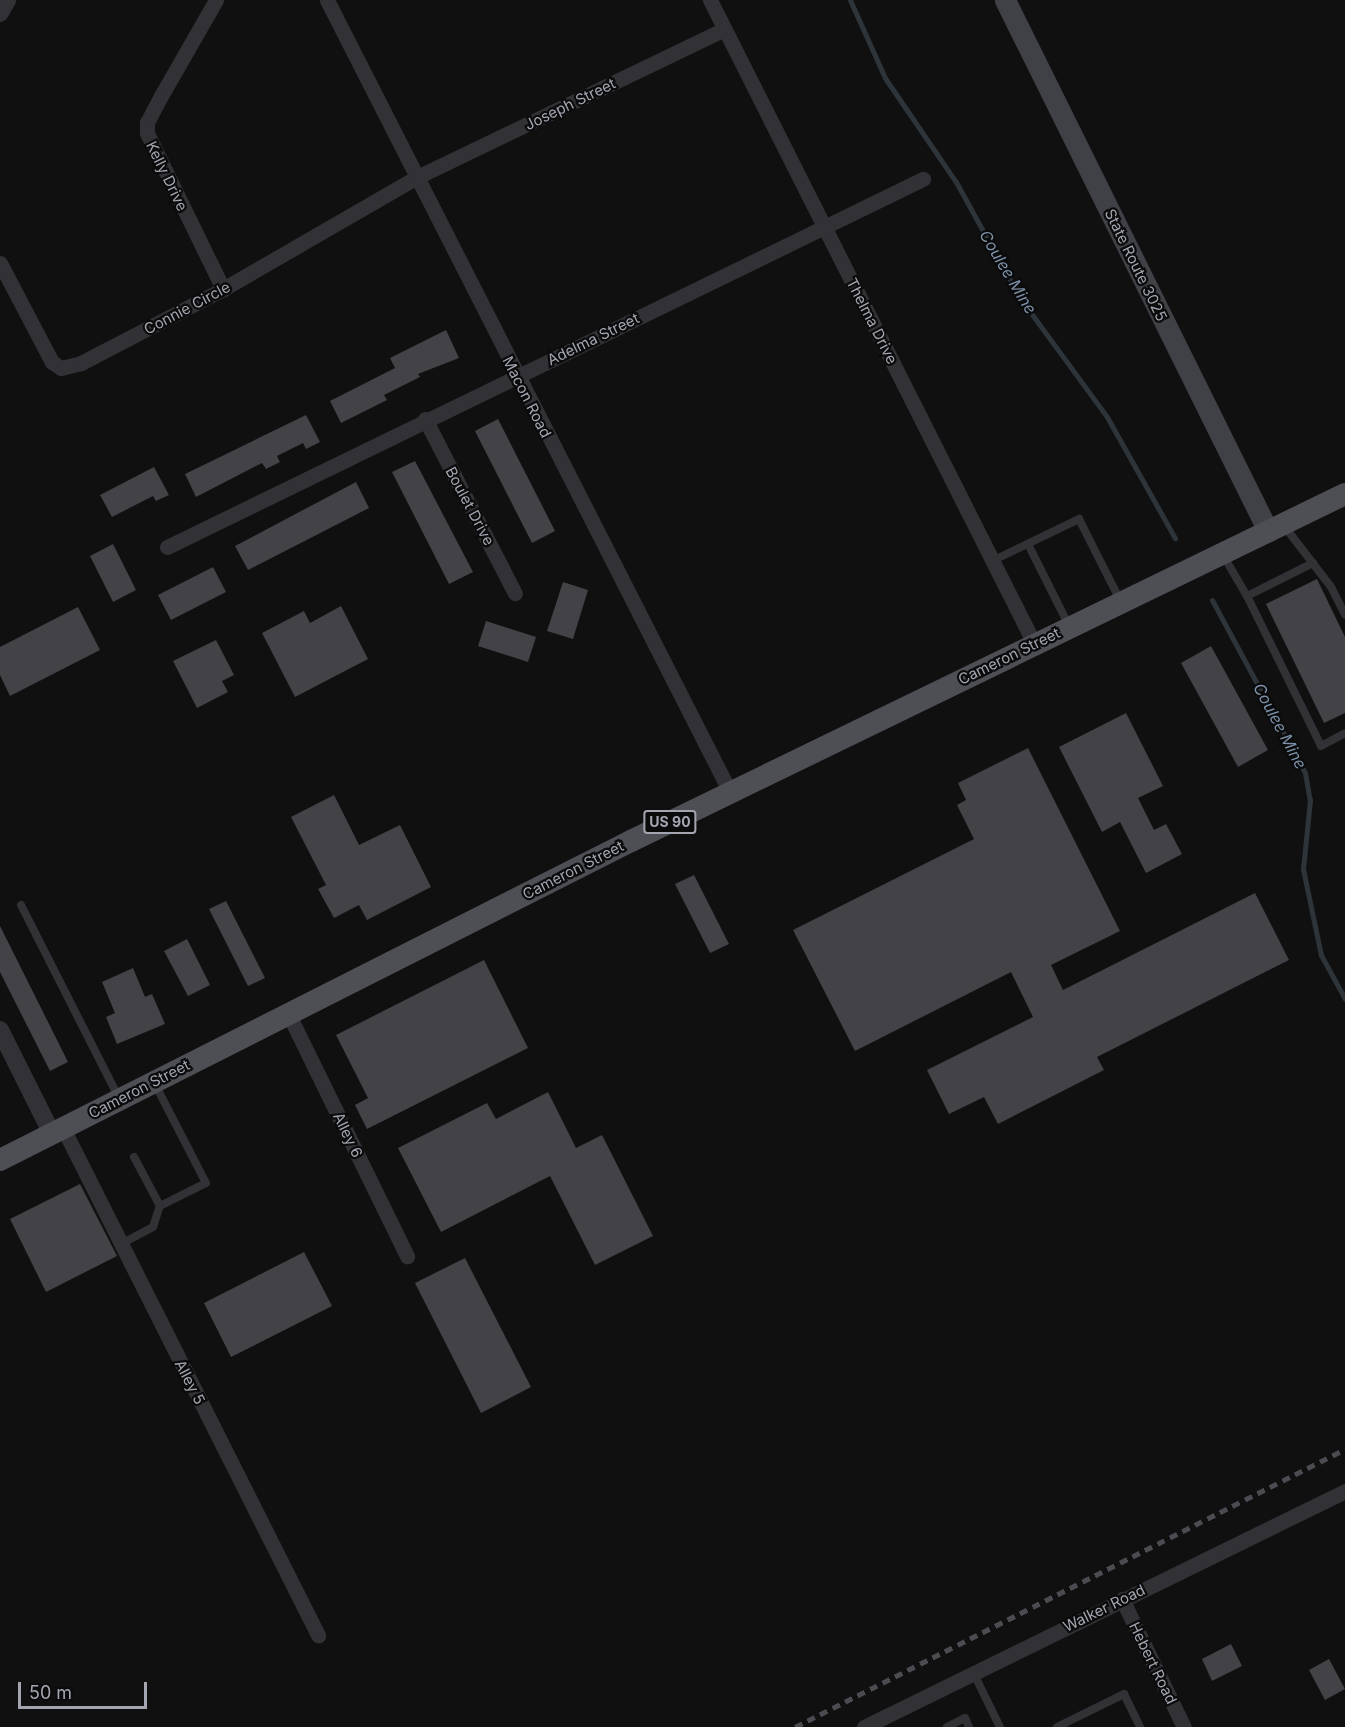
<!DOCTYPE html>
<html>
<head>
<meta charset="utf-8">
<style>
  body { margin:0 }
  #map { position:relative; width:1345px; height:1727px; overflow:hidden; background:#101011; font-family:Inter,sans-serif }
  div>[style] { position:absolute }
  .stream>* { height:5px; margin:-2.5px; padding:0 2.5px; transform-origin:2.5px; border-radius:2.5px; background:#2d343a }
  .building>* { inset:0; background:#424247 }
  .service>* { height:8px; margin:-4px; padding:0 4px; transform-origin:4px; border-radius:4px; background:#323236 }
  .minor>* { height:15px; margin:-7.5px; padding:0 7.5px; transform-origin:7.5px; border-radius:7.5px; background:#323236 }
  .tertiary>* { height:18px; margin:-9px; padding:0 9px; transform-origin:9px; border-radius:9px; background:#323236 }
  .secondary>* { height:21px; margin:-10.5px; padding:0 10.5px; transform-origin:10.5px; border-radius:10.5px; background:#404146 }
  .primary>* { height:22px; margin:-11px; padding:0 11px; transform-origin:11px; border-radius:11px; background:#4e4f55 }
  .rail>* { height:4.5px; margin-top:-2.25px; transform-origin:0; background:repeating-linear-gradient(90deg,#4b4c51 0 8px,transparent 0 14px) }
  span { translate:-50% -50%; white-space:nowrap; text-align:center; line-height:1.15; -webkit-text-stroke:4.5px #0b0b0c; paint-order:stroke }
  .shield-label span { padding:2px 4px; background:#0b0b0c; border:2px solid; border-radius:4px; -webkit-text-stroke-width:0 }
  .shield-label { font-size:14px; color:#a3a6b1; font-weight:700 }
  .street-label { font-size:15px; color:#a3a6b1 }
  .water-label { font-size:16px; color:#7d92a9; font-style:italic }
  .scale { position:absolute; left:18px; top:1682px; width:129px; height:27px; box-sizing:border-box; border:3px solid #a3a6b1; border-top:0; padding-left:8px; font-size:18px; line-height:21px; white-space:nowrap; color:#a3a6b1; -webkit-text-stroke:4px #0b0b0c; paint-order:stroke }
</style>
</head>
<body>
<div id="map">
  <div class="stream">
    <i style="left:850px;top:0;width:85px;rotate:65.8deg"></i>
    <i style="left:885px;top:78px;width:126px;rotate:55.7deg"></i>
    <i style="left:956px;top:182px;width:132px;rotate:61.1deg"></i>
    <i style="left:1020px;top:298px;width:147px;rotate:53.8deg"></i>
    <i style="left:1107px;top:417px;width:139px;rotate:60.7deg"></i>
    <i style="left:1212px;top:600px;width:196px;rotate:61.7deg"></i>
    <i style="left:1305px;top:773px;width:27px;rotate:80deg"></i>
    <i style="left:1310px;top:800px;width:69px;rotate:95.8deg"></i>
    <i style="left:1303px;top:869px;width:88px;rotate:78.2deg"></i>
    <i style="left:1321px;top:955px;width:50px;rotate:61.4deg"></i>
  </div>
  <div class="building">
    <i style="clip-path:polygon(446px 330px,459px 358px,418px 374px,420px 377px,384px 395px,387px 400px,341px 423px,330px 401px,395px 368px,390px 358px)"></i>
    <i style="clip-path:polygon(306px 415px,320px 442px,306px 449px,303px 443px,277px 456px,280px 462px,266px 469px,262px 463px,196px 497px,185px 474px)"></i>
    <i style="clip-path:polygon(498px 419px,555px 531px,532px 543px,475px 431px)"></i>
    <i style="clip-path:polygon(415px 461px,473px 572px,449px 584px,392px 472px)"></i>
    <i style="clip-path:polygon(154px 467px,169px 495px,156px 501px,153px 496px,112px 517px,100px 495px)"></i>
    <i style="clip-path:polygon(356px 482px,369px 508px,248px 570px,235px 546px)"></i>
    <i style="clip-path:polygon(113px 544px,136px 590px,113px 602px,90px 556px)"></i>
    <i style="clip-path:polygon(213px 567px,226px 592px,171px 620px,158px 595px)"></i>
    <i style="clip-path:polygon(1317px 579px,1345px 637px,1345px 713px,1324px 723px,1266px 604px)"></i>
    <i style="clip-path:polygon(563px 582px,588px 590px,573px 639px,547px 631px)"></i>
    <i style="clip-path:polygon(341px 606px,368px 659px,295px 697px,262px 633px,304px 611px,310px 623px)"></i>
    <i style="clip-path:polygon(78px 607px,100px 650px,10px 696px,0 675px,0 647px)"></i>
    <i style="clip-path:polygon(486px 621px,536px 637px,528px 662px,478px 646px)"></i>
    <i style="clip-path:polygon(216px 640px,234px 675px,222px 681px,228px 692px,197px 708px,173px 661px)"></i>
    <i style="clip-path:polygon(1211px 646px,1268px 750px,1238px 767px,1181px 663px)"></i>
    <i style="clip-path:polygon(1126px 713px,1163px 786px,1138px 798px,1154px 830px,1166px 824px,1182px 854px,1146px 873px,1120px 822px,1102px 832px,1059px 747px)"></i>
    <i style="clip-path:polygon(1028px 748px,1120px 931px,1051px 965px,1063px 990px,1255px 893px,1289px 960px,1097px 1057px,1104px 1070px,998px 1124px,984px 1097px,949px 1114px,927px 1070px,1033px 1017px,1011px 972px,855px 1051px,793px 930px,974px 839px,957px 805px,966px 800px,958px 783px)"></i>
    <i style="clip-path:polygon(334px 795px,359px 845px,400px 825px,431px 887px,367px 920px,359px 905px,334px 918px,318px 889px,326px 885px,291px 817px)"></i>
    <i style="clip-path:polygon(694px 875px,729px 944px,710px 953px,675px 884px)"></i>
    <i style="clip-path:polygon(226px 901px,265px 978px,248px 986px,209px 909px)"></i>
    <i style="clip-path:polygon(0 926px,68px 1062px,50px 1071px,0 972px)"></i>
    <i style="clip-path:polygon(187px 939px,210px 985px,188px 996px,164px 951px)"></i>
    <i style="clip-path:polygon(484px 960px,528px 1048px,367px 1129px,355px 1105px,368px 1098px,336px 1035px)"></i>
    <i style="clip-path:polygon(133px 968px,145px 997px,152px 994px,165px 1024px,117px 1044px,106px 1017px,115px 1013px,102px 982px)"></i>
    <i style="clip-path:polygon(548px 1092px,576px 1148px,602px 1135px,653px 1236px,595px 1265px,550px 1176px,441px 1232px,398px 1148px,487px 1103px,496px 1119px)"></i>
    <i style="clip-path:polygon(80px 1184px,117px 1256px,46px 1292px,10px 1219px)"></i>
    <i style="clip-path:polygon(304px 1252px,332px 1306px,231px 1357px,204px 1303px)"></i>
    <i style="clip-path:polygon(465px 1258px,531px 1387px,481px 1413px,415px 1283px)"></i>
    <i style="clip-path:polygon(1231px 1644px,1242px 1666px,1212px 1681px,1202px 1659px)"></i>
    <i style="clip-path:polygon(1329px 1659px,1345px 1689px,1325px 1700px,1309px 1670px)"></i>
  </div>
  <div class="service">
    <i style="left:1285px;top:527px;width:76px;rotate:52.5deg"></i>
    <i style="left:1331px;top:587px;width:31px;rotate:63deg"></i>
    <i style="left:1028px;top:544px;width:92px;rotate:63.4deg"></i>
    <i style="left:1223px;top:555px;width:48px;rotate:59.7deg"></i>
    <i style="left:1247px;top:596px;width:74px;rotate:-26.6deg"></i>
    <i style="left:992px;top:561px;width:97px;rotate:-25.8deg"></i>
    <i style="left:1079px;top:519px;width:91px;rotate:63.2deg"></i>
    <i style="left:1247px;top:596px;width:167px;rotate:63.7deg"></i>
    <i style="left:1321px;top:746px;width:27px;rotate:-28deg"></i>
    <i style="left:21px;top:905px;width:216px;rotate:63.1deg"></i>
    <i style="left:134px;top:1157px;width:55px;rotate:62deg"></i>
    <i style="left:160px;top:1206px;width:51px;rotate:-26.6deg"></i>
    <i style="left:206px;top:1183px;width:111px;rotate:-117.3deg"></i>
    <i style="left:121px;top:1244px;width:36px;rotate:-28deg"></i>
    <i style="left:153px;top:1227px;width:22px;rotate:-72deg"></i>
    <i style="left:973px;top:1672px;width:61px;rotate:63.9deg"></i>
    <i style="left:947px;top:1727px;width:20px;rotate:-27deg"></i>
    <i style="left:965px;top:1718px;width:10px;rotate:66deg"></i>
    <i style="left:1057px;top:1727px;width:75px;rotate:-26.2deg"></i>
    <i style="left:1124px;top:1694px;width:37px;rotate:64deg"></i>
  </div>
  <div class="minor">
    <i style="left:216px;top:0;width:111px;rotate:119.8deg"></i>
    <i style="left:161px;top:96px;width:30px;rotate:118deg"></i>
    <i style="left:147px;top:122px;width:11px;rotate:90deg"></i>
    <i style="left:147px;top:133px;width:174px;rotate:64deg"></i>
    <i style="left:327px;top:0;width:889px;rotate:63.03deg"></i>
    <i style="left:710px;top:0;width:720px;rotate:63.26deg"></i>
    <i style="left:0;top:14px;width:16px;rotate:-60deg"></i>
    <i style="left:0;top:263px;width:112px;rotate:62.3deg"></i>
    <i style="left:52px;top:362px;width:11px;rotate:34deg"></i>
    <i style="left:61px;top:368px;width:21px;rotate:-14deg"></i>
    <i style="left:81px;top:363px;width:160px;rotate:-27.5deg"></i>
    <i style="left:223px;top:289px;width:222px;rotate:-30deg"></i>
    <i style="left:415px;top:178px;width:343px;rotate:-25.7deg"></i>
    <i style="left:425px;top:419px;width:196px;rotate:62.7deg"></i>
    <i style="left:167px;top:547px;width:841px;rotate:-25.96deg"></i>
    <i style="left:288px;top:1013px;width:271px;rotate:63.9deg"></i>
    <i style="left:63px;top:1128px;width:568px;rotate:63.3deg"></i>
    <i style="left:1122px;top:1599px;width:142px;rotate:64.2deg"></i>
    <i style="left:864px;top:1727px;width:536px;rotate:-26.13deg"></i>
  </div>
  <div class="tertiary">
    <i style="left:0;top:1030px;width:116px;rotate:63.4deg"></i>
  </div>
  <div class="secondary">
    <i style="left:1005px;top:0;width:593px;rotate:63.65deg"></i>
  </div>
  <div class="primary">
    <i style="left:0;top:1160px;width:707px;rotate:-26.82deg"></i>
    <i style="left:631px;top:841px;width:794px;rotate:-25.92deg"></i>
  </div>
  <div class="rail">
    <i style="left:795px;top:1727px;width:616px;rotate:-26.81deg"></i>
  </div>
  <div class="shield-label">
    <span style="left:670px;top:822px">US 90</span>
  </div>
  <div class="street-label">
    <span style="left:570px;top:104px;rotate:-26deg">Joseph Street</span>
    <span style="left:167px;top:176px;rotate:64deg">Kelly Drive</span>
    <span style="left:1136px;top:265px;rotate:64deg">State Route 3025</span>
    <span style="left:187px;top:308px;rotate:-28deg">Connie Circle</span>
    <span style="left:872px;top:321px;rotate:63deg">Thelma Drive</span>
    <span style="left:593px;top:339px;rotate:-26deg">Adelma Street</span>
    <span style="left:527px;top:397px;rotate:63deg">Macon Road</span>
    <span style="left:470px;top:506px;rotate:62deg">Boulet Drive</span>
    <span style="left:1009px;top:656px;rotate:-26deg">Cameron Street</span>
    <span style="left:573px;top:870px;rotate:-27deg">Cameron Street</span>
    <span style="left:139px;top:1089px;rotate:-27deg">Cameron Street</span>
    <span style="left:348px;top:1135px;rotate:64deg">Alley 6</span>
    <span style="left:190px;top:1382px;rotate:63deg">Alley 5</span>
    <span style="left:1104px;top:1608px;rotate:-26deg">Walker Road</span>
    <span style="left:1153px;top:1663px;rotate:64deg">Hebert Road</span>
  </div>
  <div class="water-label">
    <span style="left:1008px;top:272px;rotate:59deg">Coulee Mine</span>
    <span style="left:1280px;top:726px;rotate:62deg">Coulee Mine</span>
  </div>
  <div class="scale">50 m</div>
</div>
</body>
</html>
